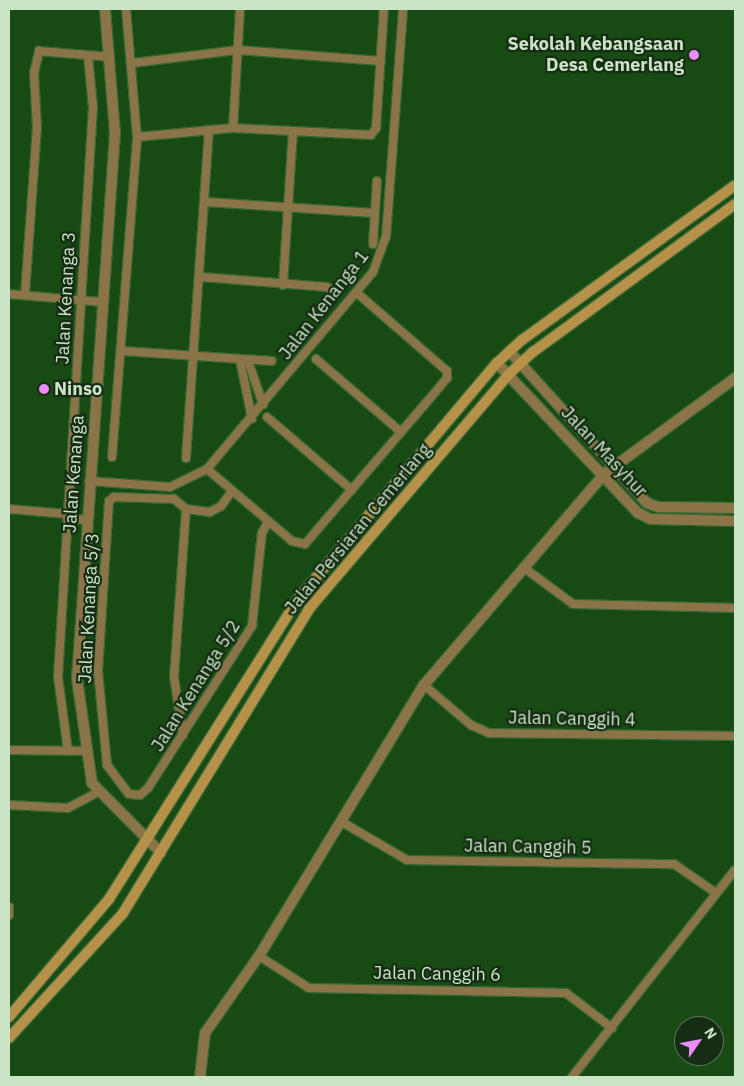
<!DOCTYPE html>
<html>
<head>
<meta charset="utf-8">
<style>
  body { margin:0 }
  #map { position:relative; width:744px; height:1086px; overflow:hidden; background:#174b13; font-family:"IBM Plex Sans",sans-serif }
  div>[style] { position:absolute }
  .roads { filter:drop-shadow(1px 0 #376733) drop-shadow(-1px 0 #376733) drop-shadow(0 1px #376733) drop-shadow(0 -1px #376733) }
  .minor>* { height:8px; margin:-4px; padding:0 4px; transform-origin:4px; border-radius:4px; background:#8c7449 }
  .tertiary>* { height:10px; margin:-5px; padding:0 5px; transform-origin:5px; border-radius:5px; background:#8c7449 }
  .secondary>* { height:10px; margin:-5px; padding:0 5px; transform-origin:5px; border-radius:5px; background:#b69149 }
  .dots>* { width:14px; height:14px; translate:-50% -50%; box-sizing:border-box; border:2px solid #162c14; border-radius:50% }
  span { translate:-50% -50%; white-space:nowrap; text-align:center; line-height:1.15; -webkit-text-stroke:4.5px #162c14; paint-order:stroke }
  .poi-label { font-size:18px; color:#c9e5c6; font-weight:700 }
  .right { translate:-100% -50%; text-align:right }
  .left { translate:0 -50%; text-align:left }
  .street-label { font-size:18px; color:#c9e5c6 }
  .frame { position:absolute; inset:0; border:10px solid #c9e5c6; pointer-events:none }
  .north { position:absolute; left:674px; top:1016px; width:50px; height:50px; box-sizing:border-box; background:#162c14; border:1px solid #5e765b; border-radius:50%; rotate:57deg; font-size:14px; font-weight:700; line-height:20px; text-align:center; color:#c9e5c6 }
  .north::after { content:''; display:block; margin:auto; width:18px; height:22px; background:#ec8cfa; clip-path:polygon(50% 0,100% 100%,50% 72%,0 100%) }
</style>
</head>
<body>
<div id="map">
  <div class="roads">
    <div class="minor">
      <i style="left:133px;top:63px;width:106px;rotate:-7.1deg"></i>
      <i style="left:238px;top:50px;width:143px;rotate:4.4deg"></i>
      <i style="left:233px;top:128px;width:119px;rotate:-86.6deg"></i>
      <i style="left:137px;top:137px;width:96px;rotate:-5.4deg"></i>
      <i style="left:233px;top:128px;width:138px;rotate:2.9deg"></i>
      <i style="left:371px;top:135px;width:9px;rotate:-54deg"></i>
      <i style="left:376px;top:128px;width:119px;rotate:-86.2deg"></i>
      <i style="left:207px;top:202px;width:167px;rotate:3.8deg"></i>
      <i style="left:373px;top:244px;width:63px;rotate:-86.4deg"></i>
      <i style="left:202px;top:277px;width:125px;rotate:4.6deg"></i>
      <i style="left:327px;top:287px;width:9px;rotate:32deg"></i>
      <i style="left:283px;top:285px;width:153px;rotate:-86.3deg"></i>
      <i style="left:9px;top:294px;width:94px;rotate:4.9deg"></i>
      <i style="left:25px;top:294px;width:166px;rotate:-85.9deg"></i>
      <i style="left:37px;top:128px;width:55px;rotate:-93.1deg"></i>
      <i style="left:34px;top:73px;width:23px;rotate:-77deg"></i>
      <i style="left:39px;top:51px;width:71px;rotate:4.8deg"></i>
      <i style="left:123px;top:351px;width:149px;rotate:3.8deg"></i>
      <i style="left:316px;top:359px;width:112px;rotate:40.7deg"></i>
      <i style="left:240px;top:360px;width:60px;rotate:78.5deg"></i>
      <i style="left:248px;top:361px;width:46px;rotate:70.8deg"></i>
      <i style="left:267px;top:417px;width:112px;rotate:40.7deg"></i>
      <i style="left:112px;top:457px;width:321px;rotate:-85.5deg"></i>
      <i style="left:137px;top:137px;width:128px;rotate:-94.9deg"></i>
      <i style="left:186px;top:458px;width:329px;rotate:-86deg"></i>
      <i style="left:207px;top:469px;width:111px;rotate:40.3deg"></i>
      <i style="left:292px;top:541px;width:13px;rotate:13deg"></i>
      <i style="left:305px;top:544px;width:186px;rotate:-49.4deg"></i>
      <i style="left:426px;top:403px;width:33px;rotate:-50deg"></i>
      <i style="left:447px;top:378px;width:7px;rotate:-90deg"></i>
      <i style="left:447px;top:371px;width:119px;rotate:-139.1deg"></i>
      <i style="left:89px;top:481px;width:81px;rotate:4.2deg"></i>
      <i style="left:170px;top:487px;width:41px;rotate:-25.9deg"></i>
      <i style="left:207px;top:469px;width:258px;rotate:-49.9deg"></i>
      <i style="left:373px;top:272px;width:37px;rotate:-70deg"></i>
      <i style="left:386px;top:237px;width:229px;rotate:-85.7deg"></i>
      <i style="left:232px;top:491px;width:19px;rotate:126deg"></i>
      <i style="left:221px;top:506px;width:13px;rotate:151deg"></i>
      <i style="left:210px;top:512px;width:24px;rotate:-173deg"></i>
      <i style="left:186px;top:509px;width:16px;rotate:-140deg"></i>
      <i style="left:174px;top:499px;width:60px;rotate:-178.1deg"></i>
      <i style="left:114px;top:497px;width:6px;rotate:141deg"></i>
      <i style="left:109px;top:501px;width:170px;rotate:93.7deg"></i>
      <i style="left:98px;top:671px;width:94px;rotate:84.5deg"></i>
      <i style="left:107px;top:765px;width:36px;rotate:53deg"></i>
      <i style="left:129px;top:794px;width:11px;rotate:5deg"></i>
      <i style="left:140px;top:795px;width:11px;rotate:-41deg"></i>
      <i style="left:148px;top:788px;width:193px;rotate:-57.3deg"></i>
      <i style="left:252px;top:626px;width:94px;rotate:-83.9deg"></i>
      <i style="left:262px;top:533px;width:13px;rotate:-61deg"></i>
      <i style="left:9px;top:509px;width:59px;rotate:4.8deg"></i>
      <i style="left:67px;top:518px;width:20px;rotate:6deg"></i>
      <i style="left:523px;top:567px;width:62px;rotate:36.5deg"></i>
      <i style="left:573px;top:604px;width:162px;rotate:1.4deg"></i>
      <i style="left:424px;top:685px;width:62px;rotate:40.4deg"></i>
      <i style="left:471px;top:725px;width:20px;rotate:24deg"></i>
      <i style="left:489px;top:733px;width:246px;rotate:0.7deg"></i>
      <i style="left:183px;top:735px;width:59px;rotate:-98.8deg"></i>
      <i style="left:174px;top:677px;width:168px;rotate:-85.9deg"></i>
      <i style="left:9px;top:750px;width:77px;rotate:0.7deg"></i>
      <i style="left:68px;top:751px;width:75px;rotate:-97.7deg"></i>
      <i style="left:58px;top:677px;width:571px;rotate:-86.49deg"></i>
      <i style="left:93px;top:107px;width:51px;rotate:-95.6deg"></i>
      <i style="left:9px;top:805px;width:59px;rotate:2.9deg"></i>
      <i style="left:68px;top:808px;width:34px;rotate:-28deg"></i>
      <i style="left:342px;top:822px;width:75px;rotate:30.3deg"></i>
      <i style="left:407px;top:860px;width:267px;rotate:0.9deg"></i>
      <i style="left:674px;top:864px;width:51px;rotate:34.6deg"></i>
      <i style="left:9px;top:907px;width:8px;rotate:90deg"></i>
      <i style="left:259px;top:956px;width:59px;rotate:32.6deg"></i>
      <i style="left:309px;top:988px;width:257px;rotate:1.1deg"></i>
      <i style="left:566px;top:993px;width:58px;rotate:37.3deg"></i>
      <i style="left:572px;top:1077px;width:263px;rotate:-51.8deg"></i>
    </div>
    <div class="tertiary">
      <i style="left:105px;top:9px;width:124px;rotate:85.4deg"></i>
      <i style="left:115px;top:133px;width:547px;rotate:93.98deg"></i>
      <i style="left:77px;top:679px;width:105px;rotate:81.8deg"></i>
      <i style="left:92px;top:783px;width:98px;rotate:45.4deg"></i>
      <i style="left:510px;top:352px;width:204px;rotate:47.8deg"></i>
      <i style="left:647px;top:503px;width:12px;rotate:20deg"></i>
      <i style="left:658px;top:507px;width:77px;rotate:0.7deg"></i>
      <i style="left:497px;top:363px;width:206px;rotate:46.8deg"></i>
      <i style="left:638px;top:513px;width:14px;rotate:25deg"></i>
      <i style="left:651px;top:519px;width:84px;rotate:1.4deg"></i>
      <i style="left:200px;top:1077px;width:44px;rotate:-83.5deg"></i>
      <i style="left:205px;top:1033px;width:94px;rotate:-55deg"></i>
      <i style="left:259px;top:956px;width:317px;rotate:-58.7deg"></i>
      <i style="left:424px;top:685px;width:277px;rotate:-49.5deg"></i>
      <i style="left:604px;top:474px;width:162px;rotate:-36.2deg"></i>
    </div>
    <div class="secondary">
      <i style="left:9px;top:1017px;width:155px;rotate:-49.7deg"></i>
      <i style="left:109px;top:899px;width:355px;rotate:-57.8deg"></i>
      <i style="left:298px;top:599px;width:309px;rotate:-49.9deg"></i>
      <i style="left:497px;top:363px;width:34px;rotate:-43deg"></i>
      <i style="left:522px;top:340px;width:263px;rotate:-36deg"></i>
      <i style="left:9px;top:1038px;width:169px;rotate:-47.6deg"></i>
      <i style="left:123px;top:913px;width:356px;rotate:-58.5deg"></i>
      <i style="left:309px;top:609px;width:307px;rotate:-49.6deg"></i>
      <i style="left:508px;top:375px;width:34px;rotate:-43deg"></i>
      <i style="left:533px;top:352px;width:250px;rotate:-36.2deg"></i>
    </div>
  </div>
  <div class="dots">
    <i style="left:694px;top:55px;background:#ec8cfa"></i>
    <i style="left:44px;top:389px;background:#ec8cfa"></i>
  </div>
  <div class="poi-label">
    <span class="right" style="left:684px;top:55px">Sekolah Kebangsaan<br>Desa Cemerlang</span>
    <span class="left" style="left:54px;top:389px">Ninso</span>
  </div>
  <div class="street-label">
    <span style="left:66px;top:298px;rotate:-87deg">Jalan Kenanga 3</span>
    <span style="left:324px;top:305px;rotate:-52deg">Jalan Kenanga 1</span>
    <span style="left:604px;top:452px;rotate:47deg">Jalan Masyhur</span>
    <span style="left:74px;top:474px;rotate:-86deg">Jalan Kenanga</span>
    <span style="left:358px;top:529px;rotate:-50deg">Jalan Persiaran Cemerlang</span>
    <span style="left:89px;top:608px;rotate:-87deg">Jalan Kenanga 5/3</span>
    <span style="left:196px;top:686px;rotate:-58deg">Jalan Kenanga 5/2</span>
    <span style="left:572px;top:719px;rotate:1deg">Jalan Canggih 4</span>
    <span style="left:528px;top:847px;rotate:1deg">Jalan Canggih 5</span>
    <span style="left:437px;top:974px;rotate:1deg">Jalan Canggih 6</span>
  </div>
  <div class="frame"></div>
  <div class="north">N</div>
</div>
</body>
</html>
